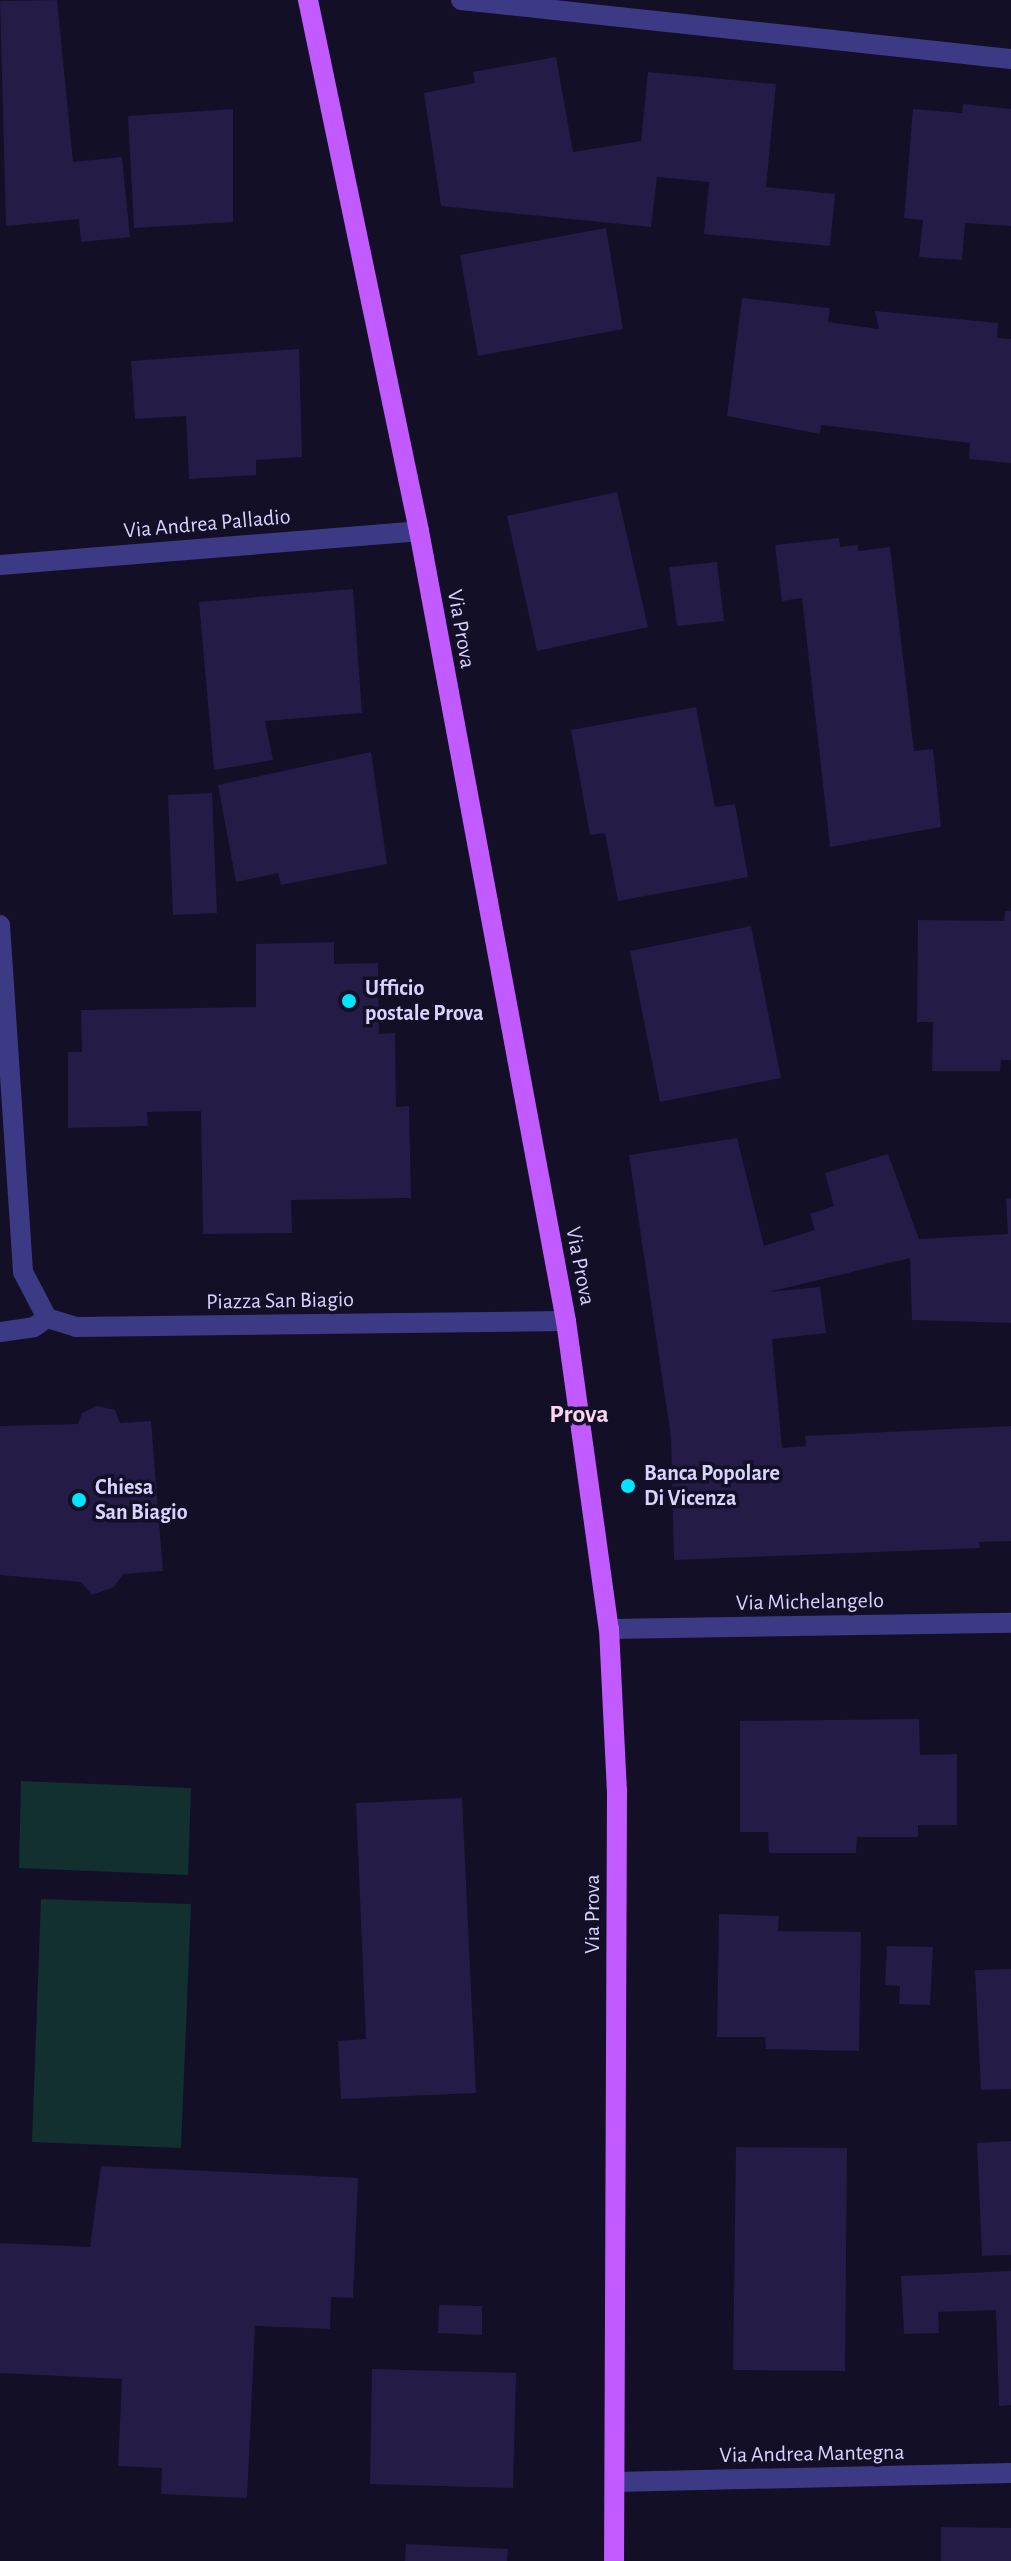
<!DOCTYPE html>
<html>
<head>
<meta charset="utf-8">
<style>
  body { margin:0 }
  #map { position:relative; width:1011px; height:2561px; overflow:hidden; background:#130f26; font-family:"Alegreya Sans",sans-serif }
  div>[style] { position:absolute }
  .green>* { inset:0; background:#12302f }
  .building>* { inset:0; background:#241b47 }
  .minor>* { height:20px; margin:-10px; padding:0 10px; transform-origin:10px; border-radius:10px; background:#3d3a85 }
  .major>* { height:20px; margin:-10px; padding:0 10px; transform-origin:10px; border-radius:10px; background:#c25bff }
  .dots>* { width:22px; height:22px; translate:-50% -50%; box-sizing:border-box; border:4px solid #130f26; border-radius:50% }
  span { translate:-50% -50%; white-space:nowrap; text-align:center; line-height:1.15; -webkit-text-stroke:7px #130f26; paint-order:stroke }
  .street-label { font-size:22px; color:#d9d4ff }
  .poi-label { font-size:22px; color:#d9d4ff; font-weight:700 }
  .left { translate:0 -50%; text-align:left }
  .quarter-label { font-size:26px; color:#ffd6f0; font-weight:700 }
</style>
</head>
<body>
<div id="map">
  <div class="green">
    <i style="clip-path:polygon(21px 1781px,191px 1788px,188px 1875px,19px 1868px)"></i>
    <i style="clip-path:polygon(41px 1899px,191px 1904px,181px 2148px,32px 2142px)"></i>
  </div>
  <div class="building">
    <i style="clip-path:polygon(57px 0,73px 162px,122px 157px,130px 237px,81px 242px,79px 219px,6px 226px,0 1px)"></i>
    <i style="clip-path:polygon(556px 57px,573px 152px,641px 141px,648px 72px,776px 84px,766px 187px,835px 194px,830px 246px,704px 234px,709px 182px,657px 177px,651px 227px,441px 206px,424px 93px,475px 83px,473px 72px)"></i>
    <i style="clip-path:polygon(963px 104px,1011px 109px,1011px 226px,965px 223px,962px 260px,919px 257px,923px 220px,904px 218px,913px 109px,962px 113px)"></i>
    <i style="clip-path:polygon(233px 109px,233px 222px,134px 228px,128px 116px)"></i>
    <i style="clip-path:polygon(606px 228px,623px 329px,478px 356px,460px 255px)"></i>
    <i style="clip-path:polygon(742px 298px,830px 308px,828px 322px,879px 329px,875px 311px,998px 323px,997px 338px,1011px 339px,1011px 463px,969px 459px,970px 443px,821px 425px,820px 434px,727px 416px)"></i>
    <i style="clip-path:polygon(299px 349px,302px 457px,256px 460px,256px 475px,189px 479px,186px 416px,135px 419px,131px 361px)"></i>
    <i style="clip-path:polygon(617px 492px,648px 627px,537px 651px,507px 516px)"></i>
    <i style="clip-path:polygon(839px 538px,840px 547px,858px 545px,858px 551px,890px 547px,914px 751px,933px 749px,941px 827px,830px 847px,802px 598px,782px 601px,775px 545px)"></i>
    <i style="clip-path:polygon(717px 562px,724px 621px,677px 626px,669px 567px)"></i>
    <i style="clip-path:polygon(353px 589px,362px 713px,265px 721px,273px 760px,214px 770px,199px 602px)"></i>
    <i style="clip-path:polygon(696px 707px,715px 807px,735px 804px,748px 877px,618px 901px,605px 833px,590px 835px,571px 730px)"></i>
    <i style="clip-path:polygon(371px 752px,387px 864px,281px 885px,278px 873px,236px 882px,218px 785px)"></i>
    <i style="clip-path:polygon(212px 793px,217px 913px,173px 915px,168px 795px)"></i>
    <i style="clip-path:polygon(1005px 911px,1011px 911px,1011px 1060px,1001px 1060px,1000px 1071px,932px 1071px,933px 1022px,917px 1022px,918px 920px,1004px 921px)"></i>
    <i style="clip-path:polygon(751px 926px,781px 1078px,660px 1102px,630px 951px)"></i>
    <i style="clip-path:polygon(334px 942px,334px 964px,378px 963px,379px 1034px,395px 1033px,396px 1107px,409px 1106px,411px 1198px,291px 1200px,292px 1233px,203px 1234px,201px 1111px,147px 1112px,148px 1126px,68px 1128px,68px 1052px,82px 1052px,81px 1010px,256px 1007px,256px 944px)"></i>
    <i style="clip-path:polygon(737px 1138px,764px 1246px,815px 1230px,810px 1214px,834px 1206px,825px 1173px,888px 1154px,919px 1239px,1008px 1234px,1006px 1199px,1011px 1198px,1011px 1323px,912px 1320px,910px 1258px,769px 1292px,820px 1287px,826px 1333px,772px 1339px,782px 1448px,806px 1446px,805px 1436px,1011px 1426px,1011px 1541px,979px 1542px,980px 1548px,674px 1560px,671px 1437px,629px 1155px)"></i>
    <i style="clip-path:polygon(97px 1406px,115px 1410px,120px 1423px,151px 1421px,163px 1571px,123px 1574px,114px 1587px,92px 1595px,81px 1582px,0 1575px,0 1426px,78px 1424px,82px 1413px)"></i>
    <i style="clip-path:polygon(919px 1719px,920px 1755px,957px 1754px,957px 1825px,918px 1825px,918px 1837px,857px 1837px,856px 1853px,769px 1853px,768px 1832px,740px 1832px,740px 1721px)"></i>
    <i style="clip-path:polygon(462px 1798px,476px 2093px,341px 2099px,338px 2041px,366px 2039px,356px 1803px)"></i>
    <i style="clip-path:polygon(719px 1914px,779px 1916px,778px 1931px,861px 1932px,859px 2051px,766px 2049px,765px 2037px,717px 2037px)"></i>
    <i style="clip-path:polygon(887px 1946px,933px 1947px,930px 2005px,899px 2004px,900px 1986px,885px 1985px)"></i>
    <i style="clip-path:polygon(1011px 1969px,1011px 2089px,981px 2090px,975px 1970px)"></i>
    <i style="clip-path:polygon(1011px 2141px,1011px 2255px,982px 2256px,977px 2143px)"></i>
    <i style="clip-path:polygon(736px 2147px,847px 2148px,845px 2371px,733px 2370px)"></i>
    <i style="clip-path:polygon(101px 2166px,358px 2178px,353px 2298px,331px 2297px,330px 2329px,255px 2326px,247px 2498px,161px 2494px,162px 2468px,118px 2466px,122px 2379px,0 2373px,0 2243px,90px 2247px)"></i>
    <i style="clip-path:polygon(1011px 2271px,1011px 2405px,999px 2406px,996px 2310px,938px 2312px,939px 2333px,904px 2334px,901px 2276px)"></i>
    <i style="clip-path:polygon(439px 2305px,482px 2306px,482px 2335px,438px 2333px)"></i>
    <i style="clip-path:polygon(372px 2369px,516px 2373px,513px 2488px,370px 2484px)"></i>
    <i style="clip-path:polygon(941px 2527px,1011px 2528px,1011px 2561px,941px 2561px)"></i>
    <i style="clip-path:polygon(406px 2544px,508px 2549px,507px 2561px,405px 2561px)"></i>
  </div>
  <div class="minor">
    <i style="left:461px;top:0;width:553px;rotate:6.12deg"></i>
    <i style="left:0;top:565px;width:420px;rotate:-4.6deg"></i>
    <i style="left:0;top:925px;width:348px;rotate:86.2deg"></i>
    <i style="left:23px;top:1272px;width:52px;rotate:62.4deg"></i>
    <i style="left:47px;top:1318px;width:30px;rotate:17deg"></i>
    <i style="left:76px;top:1327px;width:490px;rotate:-0.7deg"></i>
    <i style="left:0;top:1332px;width:34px;rotate:-8deg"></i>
    <i style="left:34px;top:1327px;width:16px;rotate:-35deg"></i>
    <i style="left:609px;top:1629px;width:402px;rotate:-0.9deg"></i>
    <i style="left:615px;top:2482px;width:396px;rotate:-1.3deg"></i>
  </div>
  <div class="major">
    <i style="left:308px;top:0;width:542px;rotate:78.19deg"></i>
    <i style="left:419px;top:531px;width:804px;rotate:79.46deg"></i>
    <i style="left:566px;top:1321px;width:311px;rotate:82.1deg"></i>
    <i style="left:609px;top:1629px;width:161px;rotate:87.2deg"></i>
    <i style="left:617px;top:1790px;width:771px;rotate:90.22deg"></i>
  </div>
  <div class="dots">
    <i style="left:349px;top:1001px;background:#00e5ff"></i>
    <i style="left:628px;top:1486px;background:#00e5ff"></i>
    <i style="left:79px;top:1500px;background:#00e5ff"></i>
  </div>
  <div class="street-label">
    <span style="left:207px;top:524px;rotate:-5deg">Via Andrea Palladio</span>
    <span style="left:461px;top:629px;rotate:80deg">Via Prova</span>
    <span style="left:580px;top:1266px;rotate:79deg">Via Prova</span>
    <span style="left:280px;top:1301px;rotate:-1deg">Piazza San Biagio</span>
    <span style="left:810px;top:1602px;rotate:-1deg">Via Michelangelo</span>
    <span style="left:593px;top:1914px;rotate:-90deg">Via Prova</span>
    <span style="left:812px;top:2454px;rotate:-1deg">Via Andrea Mantegna</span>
  </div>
  <div class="poi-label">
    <span class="left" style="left:365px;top:1001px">Ufficio<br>postale Prova</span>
    <span class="left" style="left:644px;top:1486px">Banca Popolare<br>Di Vicenza</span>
    <span class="left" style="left:95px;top:1500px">Chiesa<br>San Biagio</span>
  </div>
  <div class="quarter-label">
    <span style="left:579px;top:1415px">Prova</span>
  </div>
</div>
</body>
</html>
